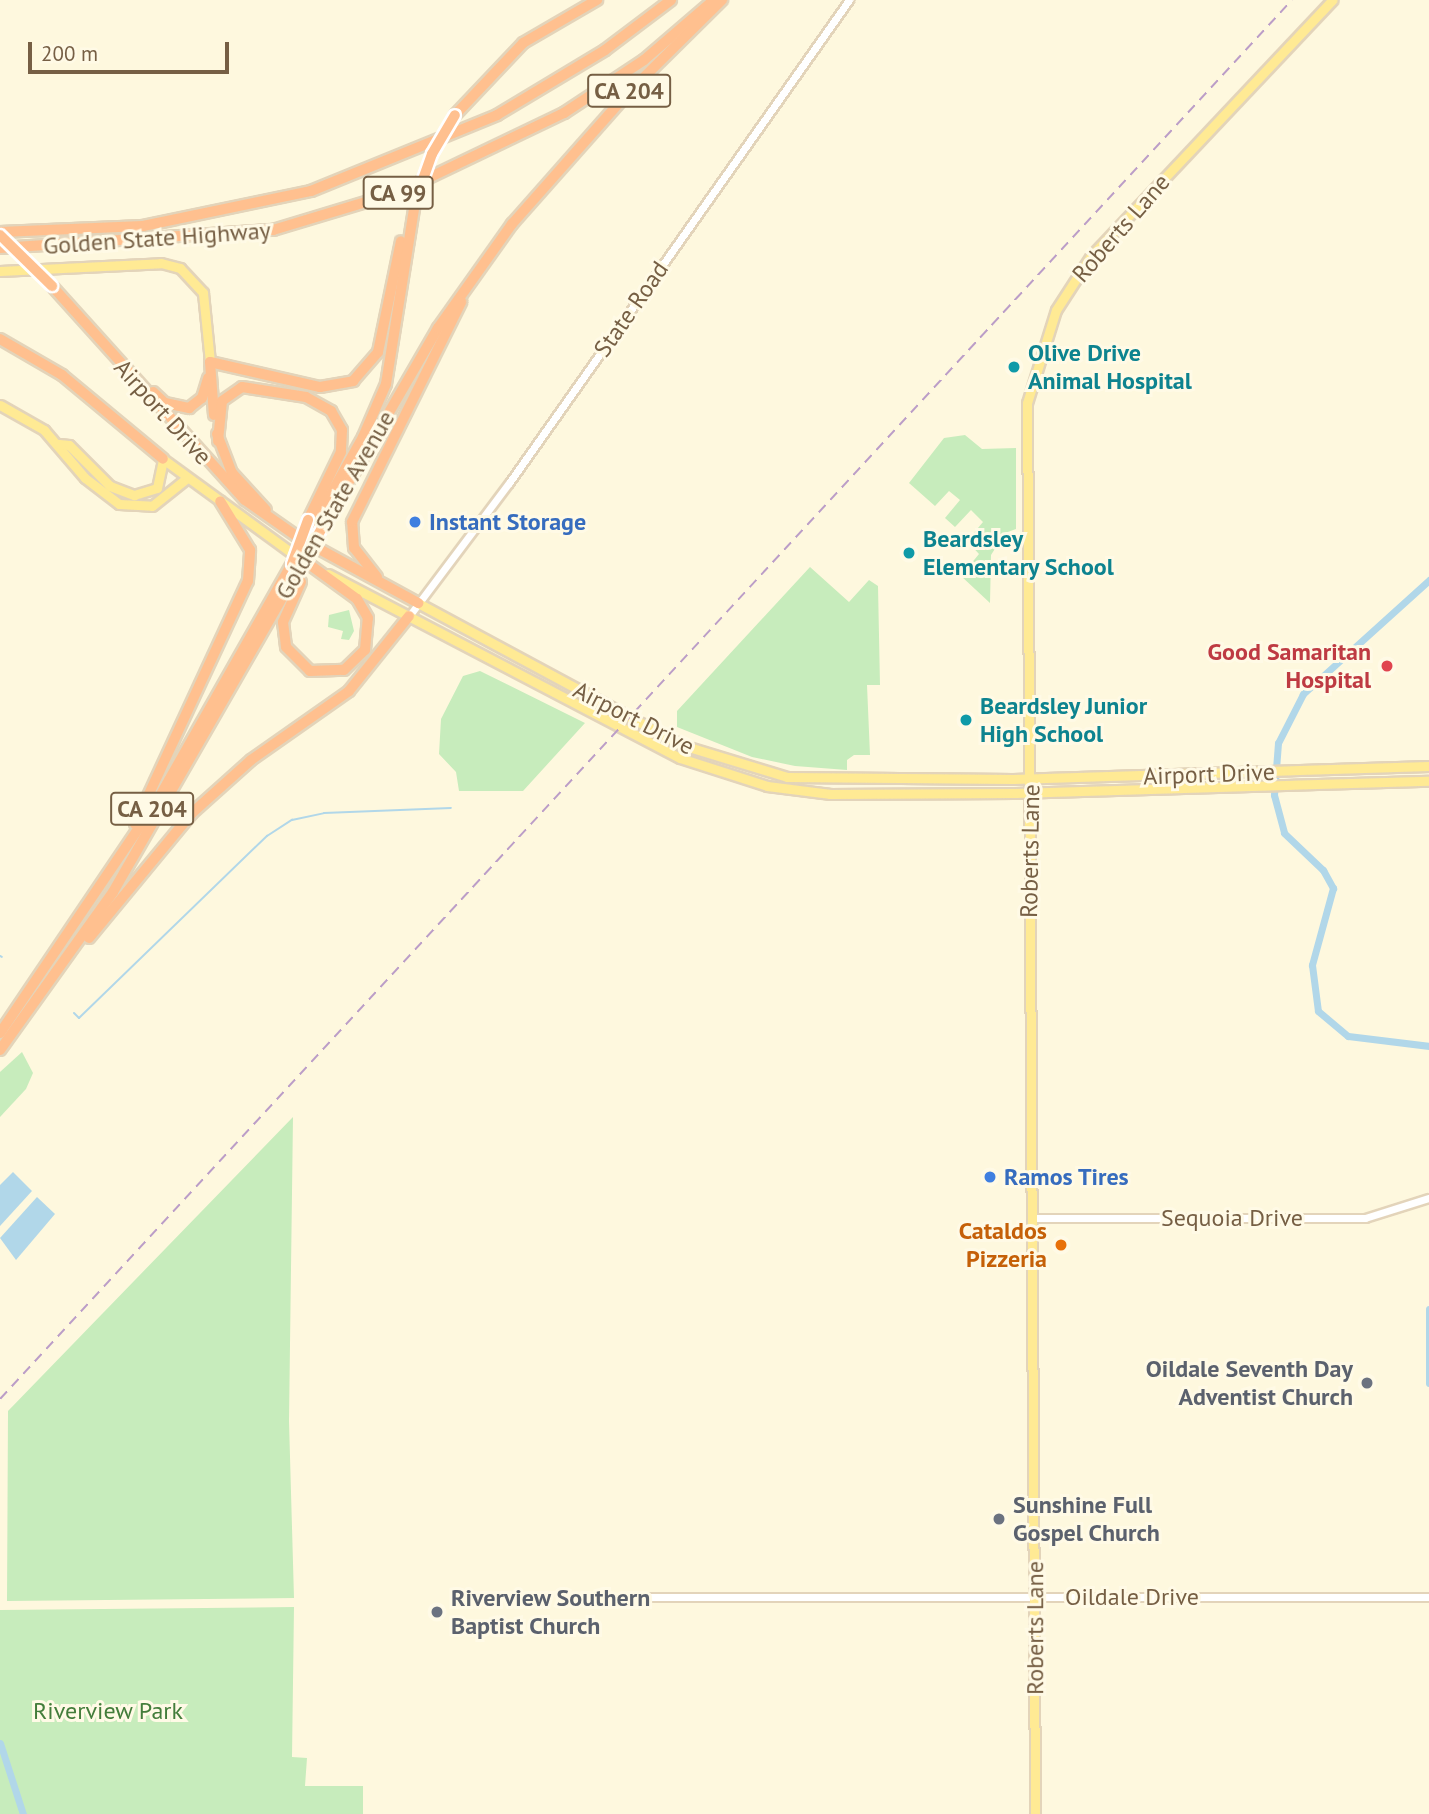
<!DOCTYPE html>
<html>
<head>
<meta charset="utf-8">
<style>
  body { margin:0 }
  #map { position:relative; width:1429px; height:1814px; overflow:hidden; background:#fef8de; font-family:"PT Sans",sans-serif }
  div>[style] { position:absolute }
  .green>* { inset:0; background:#c7ecbc }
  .water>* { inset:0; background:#b1d7e9 }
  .stream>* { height:2px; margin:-1px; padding:0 1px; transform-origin:1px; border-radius:1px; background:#b1d7e9 }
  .canal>* { height:7px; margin:-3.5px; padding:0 3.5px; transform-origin:3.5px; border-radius:3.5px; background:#b1d7e9 }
  .roads { filter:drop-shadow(2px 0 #e3d4ba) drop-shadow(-2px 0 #e3d4ba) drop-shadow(0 2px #e3d4ba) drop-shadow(0 -2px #e3d4ba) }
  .minor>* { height:7px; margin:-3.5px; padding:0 3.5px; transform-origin:3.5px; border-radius:3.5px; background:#fff }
  .major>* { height:9px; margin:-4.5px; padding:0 4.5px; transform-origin:4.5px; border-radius:4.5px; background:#ffea94 }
  .highway>* { height:10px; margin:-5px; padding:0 5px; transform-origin:5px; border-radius:5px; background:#ffc08f }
  .rail>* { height:2px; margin-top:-1px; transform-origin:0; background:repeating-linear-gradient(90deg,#bb9dc7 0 10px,transparent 0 17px) }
  .bridges { filter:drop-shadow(2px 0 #fff) drop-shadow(-2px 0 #fff) drop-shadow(0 2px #fff) drop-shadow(0 -2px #fff) }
  .highway-bridge>* { height:10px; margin:-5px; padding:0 5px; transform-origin:5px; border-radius:5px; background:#ffc08f }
  .dots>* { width:19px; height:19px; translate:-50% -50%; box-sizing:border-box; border:4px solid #fffae6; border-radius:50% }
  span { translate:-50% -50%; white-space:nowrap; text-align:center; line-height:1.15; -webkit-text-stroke:6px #fffae6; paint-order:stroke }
  .shield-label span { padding:2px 5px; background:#fffae6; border:2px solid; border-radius:5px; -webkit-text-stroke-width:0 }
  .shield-label { font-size:23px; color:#765f44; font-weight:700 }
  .street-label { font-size:24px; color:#765f44 }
  .culture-label { font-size:24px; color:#0d838f; font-weight:700 }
  .left { translate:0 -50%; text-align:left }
  .shop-label { font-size:24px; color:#366cbe; font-weight:700 }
  .health-label { font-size:24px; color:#be3a42; font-weight:700 }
  .right { translate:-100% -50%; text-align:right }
  .food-label { font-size:24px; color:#c56008; font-weight:700 }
  .worship-label { font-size:24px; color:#5b616d; font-weight:700 }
  .park-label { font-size:24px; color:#437d3b }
  .scale { position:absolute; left:28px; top:42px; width:201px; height:32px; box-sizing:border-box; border:4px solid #765f44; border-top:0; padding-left:9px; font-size:21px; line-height:24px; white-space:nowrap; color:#765f44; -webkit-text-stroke:5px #fffae6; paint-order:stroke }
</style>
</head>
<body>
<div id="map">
  <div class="green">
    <i style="clip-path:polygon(965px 435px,982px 449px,1016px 448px,1016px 529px,1005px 533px,991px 555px,990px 603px,961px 576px,979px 554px,967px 541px,983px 522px,971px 510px,955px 527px,945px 518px,960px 500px,949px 491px,935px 506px,909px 483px,944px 438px)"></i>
    <i style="clip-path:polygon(810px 567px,849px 602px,869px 580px,878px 586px,880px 685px,867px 685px,870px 755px,854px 755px,847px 760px,847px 770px,795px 766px,752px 757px,677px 727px,677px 711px)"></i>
    <i style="clip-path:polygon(349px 610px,354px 631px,349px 640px,341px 639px,343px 631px,328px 627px,329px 615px)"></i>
    <i style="clip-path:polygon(480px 671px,585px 723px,523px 791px,459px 791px,456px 772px,439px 754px,441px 719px,463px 676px)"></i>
    <i style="clip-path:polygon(22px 1052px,33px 1073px,26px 1089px,0 1117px,0 1072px)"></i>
    <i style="clip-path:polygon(293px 1117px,289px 1421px,294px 1598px,7px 1601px,8px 1411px)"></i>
    <i style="clip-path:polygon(294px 1607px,292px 1757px,307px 1758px,305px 1786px,363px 1786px,363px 1814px,0 1814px,0 1610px)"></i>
  </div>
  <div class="water">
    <i style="clip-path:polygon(13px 1172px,32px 1191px,0 1226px,0 1185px)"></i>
    <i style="clip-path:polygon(37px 1197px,55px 1214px,16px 1260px,0 1238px)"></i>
  </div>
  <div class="stream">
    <i style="left:0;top:956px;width:2px;rotate:27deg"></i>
    <i style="left:74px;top:1013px;width:7px;rotate:45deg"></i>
    <i style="left:79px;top:1018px;width:262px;rotate:-44.1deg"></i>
    <i style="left:267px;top:836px;width:30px;rotate:-33deg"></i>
    <i style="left:292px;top:820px;width:33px;rotate:-12deg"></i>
    <i style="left:324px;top:813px;width:127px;rotate:-2.3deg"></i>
  </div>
  <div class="canal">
    <i style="left:1429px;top:580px;width:170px;rotate:137.9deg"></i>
    <i style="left:1303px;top:694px;width:55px;rotate:117deg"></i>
    <i style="left:1278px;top:743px;width:52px;rotate:94.4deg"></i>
    <i style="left:1274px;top:795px;width:39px;rotate:75deg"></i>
    <i style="left:1284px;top:833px;width:54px;rotate:43.5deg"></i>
    <i style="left:1323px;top:870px;width:21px;rotate:61deg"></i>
    <i style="left:1333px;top:888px;width:80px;rotate:105.3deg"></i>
    <i style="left:1312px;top:965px;width:46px;rotate:82.6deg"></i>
    <i style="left:1318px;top:1011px;width:39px;rotate:40deg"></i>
    <i style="left:1348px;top:1036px;width:82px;rotate:7deg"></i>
    <i style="left:1429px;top:1309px;width:74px;rotate:90deg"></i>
    <i style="left:0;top:1743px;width:75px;rotate:72.1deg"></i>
  </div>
  <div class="roads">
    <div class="minor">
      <i style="left:409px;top:616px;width:166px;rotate:-53.1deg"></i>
      <i style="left:509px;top:483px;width:591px;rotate:-54.86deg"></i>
      <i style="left:1032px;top:1218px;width:333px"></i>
      <i style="left:1365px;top:1218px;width:67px;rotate:-17.4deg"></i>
      <i style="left:624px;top:1597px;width:805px"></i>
    </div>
    <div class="major">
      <i style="left:0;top:271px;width:161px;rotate:-2.8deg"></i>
      <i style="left:161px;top:263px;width:20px;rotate:15deg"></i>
      <i style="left:180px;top:268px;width:34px;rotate:47deg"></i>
      <i style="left:203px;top:293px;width:69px;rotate:84.2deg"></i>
      <i style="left:0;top:405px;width:51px;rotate:29.6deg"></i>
      <i style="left:44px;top:430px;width:63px;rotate:49.5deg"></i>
      <i style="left:85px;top:478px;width:43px;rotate:37.4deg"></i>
      <i style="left:119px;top:504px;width:33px;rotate:3deg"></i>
      <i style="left:152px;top:506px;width:45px;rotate:-38.7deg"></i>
      <i style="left:59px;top:444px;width:10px;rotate:6deg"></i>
      <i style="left:69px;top:445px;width:58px;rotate:45deg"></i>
      <i style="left:110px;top:486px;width:26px;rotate:21deg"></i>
      <i style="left:134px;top:495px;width:24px;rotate:-17deg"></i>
      <i style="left:157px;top:488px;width:30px;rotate:-78deg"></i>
      <i style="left:163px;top:459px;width:170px;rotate:36.1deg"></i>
      <i style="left:328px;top:574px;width:397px;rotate:27.6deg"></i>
      <i style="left:680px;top:758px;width:91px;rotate:17.8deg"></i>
      <i style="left:767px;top:786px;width:64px;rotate:7.2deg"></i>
      <i style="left:830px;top:794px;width:185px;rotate:-0.3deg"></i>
      <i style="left:1015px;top:793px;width:414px;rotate:-1.7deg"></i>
      <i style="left:418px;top:603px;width:300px;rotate:28.3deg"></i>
      <i style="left:682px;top:745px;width:110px;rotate:16.9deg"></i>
      <i style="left:787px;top:777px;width:226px;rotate:0.5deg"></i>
      <i style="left:1013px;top:779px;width:416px;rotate:-1.8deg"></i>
      <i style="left:1035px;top:1814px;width:1411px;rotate:-90.32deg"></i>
      <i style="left:1027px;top:403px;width:97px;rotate:-72.7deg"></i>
      <i style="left:1056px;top:310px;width:64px;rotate:-57.1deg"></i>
      <i style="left:1091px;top:256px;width:352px;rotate:-46.7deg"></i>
    </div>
    <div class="highway">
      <i style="left:455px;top:115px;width:99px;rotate:-46.6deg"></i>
      <i style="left:523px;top:43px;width:86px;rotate:-30.2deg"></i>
      <i style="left:0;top:232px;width:143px;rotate:-2.4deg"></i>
      <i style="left:143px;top:226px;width:172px;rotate:-11.8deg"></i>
      <i style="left:311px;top:191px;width:201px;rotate:-22.2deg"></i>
      <i style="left:497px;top:115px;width:126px;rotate:-31deg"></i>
      <i style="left:605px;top:50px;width:83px;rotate:-37.1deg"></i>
      <i style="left:0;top:248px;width:274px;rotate:-3.8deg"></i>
      <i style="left:273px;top:230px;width:132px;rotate:-16.8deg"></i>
      <i style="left:399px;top:192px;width:183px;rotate:-25.6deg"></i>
      <i style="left:564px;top:113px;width:96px;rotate:-33.5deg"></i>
      <i style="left:644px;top:60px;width:92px;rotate:-40.6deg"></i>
      <i style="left:52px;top:286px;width:288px;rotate:48deg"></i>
      <i style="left:245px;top:500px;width:66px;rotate:35.1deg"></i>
      <i style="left:299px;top:538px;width:136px;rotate:28.6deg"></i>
      <i style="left:0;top:339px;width:72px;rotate:30.1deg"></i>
      <i style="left:62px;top:375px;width:131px;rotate:39.7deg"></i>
      <i style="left:210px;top:362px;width:113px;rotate:12.8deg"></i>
      <i style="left:320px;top:387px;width:34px;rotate:-10deg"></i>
      <i style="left:353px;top:381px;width:38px;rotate:-49deg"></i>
      <i style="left:378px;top:352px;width:113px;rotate:-78.3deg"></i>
      <i style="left:210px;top:362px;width:53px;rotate:85.7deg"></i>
      <i style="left:153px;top:392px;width:16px;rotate:43deg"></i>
      <i style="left:165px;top:403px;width:25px;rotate:12deg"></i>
      <i style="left:189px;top:408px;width:16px;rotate:-38deg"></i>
      <i style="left:202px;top:398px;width:21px;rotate:-73deg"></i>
      <i style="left:217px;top:434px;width:42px;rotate:69deg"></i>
      <i style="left:232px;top:473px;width:50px;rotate:47.4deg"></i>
      <i style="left:218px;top:441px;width:40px;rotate:-84.3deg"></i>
      <i style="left:222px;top:401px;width:24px;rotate:-35deg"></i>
      <i style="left:242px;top:387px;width:65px;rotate:8.9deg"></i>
      <i style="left:306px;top:397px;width:29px;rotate:29deg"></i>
      <i style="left:331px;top:411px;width:22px;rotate:60deg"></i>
      <i style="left:342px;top:430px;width:22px;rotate:93deg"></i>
      <i style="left:341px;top:452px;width:76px;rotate:115.9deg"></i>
      <i style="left:314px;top:524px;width:100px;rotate:-60.6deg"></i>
      <i style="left:363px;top:437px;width:58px;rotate:-66.5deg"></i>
      <i style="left:386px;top:384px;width:184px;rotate:-80.9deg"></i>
      <i style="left:322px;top:528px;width:231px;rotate:-59.9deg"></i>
      <i style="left:438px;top:328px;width:128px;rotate:-54.6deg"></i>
      <i style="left:512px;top:224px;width:174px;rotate:-48.5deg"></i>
      <i style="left:627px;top:94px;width:134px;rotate:-44.7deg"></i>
      <i style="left:377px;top:577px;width:37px;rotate:-128deg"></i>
      <i style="left:354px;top:548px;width:26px;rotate:-94deg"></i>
      <i style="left:352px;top:522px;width:246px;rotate:-63.6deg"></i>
      <i style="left:301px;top:582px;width:44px;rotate:114.2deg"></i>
      <i style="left:283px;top:622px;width:25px;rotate:83deg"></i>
      <i style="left:286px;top:647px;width:34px;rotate:45deg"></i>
      <i style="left:310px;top:671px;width:34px;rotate:-2deg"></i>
      <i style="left:344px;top:670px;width:29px;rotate:-44deg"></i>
      <i style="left:365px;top:650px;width:32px;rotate:-85deg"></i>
      <i style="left:368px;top:618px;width:22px;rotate:-120deg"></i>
      <i style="left:357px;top:599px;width:63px;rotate:-144deg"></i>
      <i style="left:135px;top:824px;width:268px;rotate:-65.1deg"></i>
      <i style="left:248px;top:581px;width:31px;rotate:-86deg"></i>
      <i style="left:250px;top:550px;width:57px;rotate:-121.5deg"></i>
      <i style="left:89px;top:938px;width:162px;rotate:-50.5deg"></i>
      <i style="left:192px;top:813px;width:79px;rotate:-41.9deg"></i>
      <i style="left:251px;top:760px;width:120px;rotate:-35.1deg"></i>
      <i style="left:349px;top:691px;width:96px;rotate:-51.3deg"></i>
      <i style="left:0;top:1033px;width:278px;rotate:-55.9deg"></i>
      <i style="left:156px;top:803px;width:275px;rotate:-60.4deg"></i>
      <i style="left:0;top:1050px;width:194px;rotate:-54.4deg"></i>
      <i style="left:113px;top:892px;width:361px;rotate:-60.1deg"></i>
    </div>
  </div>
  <div class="rail">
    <i style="left:0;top:1399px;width:1904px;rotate:-47.28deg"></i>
  </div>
  <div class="bridges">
    <div class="highway-bridge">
      <i style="left:415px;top:202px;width:51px;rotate:-70.5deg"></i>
      <i style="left:432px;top:154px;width:45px;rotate:-59.5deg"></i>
      <i style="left:0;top:235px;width:73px;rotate:44.4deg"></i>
      <i style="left:292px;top:564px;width:47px;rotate:-70deg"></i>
      <i style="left:293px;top:579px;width:59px;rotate:-60.4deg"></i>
    </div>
  </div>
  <div class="dots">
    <i style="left:1014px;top:367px;background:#0f9aa8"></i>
    <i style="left:415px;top:522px;background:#3f7fe0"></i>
    <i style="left:909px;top:553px;background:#0f9aa8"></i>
    <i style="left:1387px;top:666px;background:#e0444e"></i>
    <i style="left:966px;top:720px;background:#0f9aa8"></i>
    <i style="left:990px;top:1177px;background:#3f7fe0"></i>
    <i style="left:1061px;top:1245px;background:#e8710a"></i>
    <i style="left:1367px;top:1383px;background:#6b7280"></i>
    <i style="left:999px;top:1519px;background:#6b7280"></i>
    <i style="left:437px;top:1612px;background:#6b7280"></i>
  </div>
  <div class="shield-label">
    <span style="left:629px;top:91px">CA 204</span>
    <span style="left:398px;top:193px">CA 99</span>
    <span style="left:152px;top:809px">CA 204</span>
  </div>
  <div class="street-label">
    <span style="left:1121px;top:228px;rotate:-49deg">Roberts Lane</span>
    <span style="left:157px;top:238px;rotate:-4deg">Golden State Highway</span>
    <span style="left:631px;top:309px;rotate:-55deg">State Road</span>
    <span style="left:163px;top:412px;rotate:48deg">Airport Drive</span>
    <span style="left:335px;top:505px;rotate:-60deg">Golden State Avenue</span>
    <span style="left:634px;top:718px;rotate:27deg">Airport Drive</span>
    <span style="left:1209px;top:774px;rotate:-2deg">Airport Drive</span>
    <span style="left:1030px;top:851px;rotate:-89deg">Roberts Lane</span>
    <span style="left:1232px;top:1218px">Sequoia Drive</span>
    <span style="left:1132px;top:1597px">Oildale Drive</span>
    <span style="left:1035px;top:1628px;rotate:-90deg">Roberts Lane</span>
  </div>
  <div class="culture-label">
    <span class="left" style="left:1028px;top:367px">Olive Drive<br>Animal Hospital</span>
    <span class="left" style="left:923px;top:553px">Beardsley<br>Elementary School</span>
    <span class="left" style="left:980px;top:720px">Beardsley Junior<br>High School</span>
  </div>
  <div class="shop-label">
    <span class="left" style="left:429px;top:522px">Instant Storage</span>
    <span class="left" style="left:1004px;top:1177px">Ramos Tires</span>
  </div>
  <div class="health-label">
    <span class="right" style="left:1371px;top:666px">Good Samaritan<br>Hospital</span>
  </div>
  <div class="food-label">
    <span class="right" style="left:1047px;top:1245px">Cataldos<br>Pizzeria</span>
  </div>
  <div class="worship-label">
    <span class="right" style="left:1353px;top:1383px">Oildale Seventh Day<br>Adventist Church</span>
    <span class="left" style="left:1013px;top:1519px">Sunshine Full<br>Gospel Church</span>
    <span class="left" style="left:451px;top:1612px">Riverview Southern<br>Baptist Church</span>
  </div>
  <div class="park-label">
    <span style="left:108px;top:1711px">Riverview Park</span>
  </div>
  <div class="scale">200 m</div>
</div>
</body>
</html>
